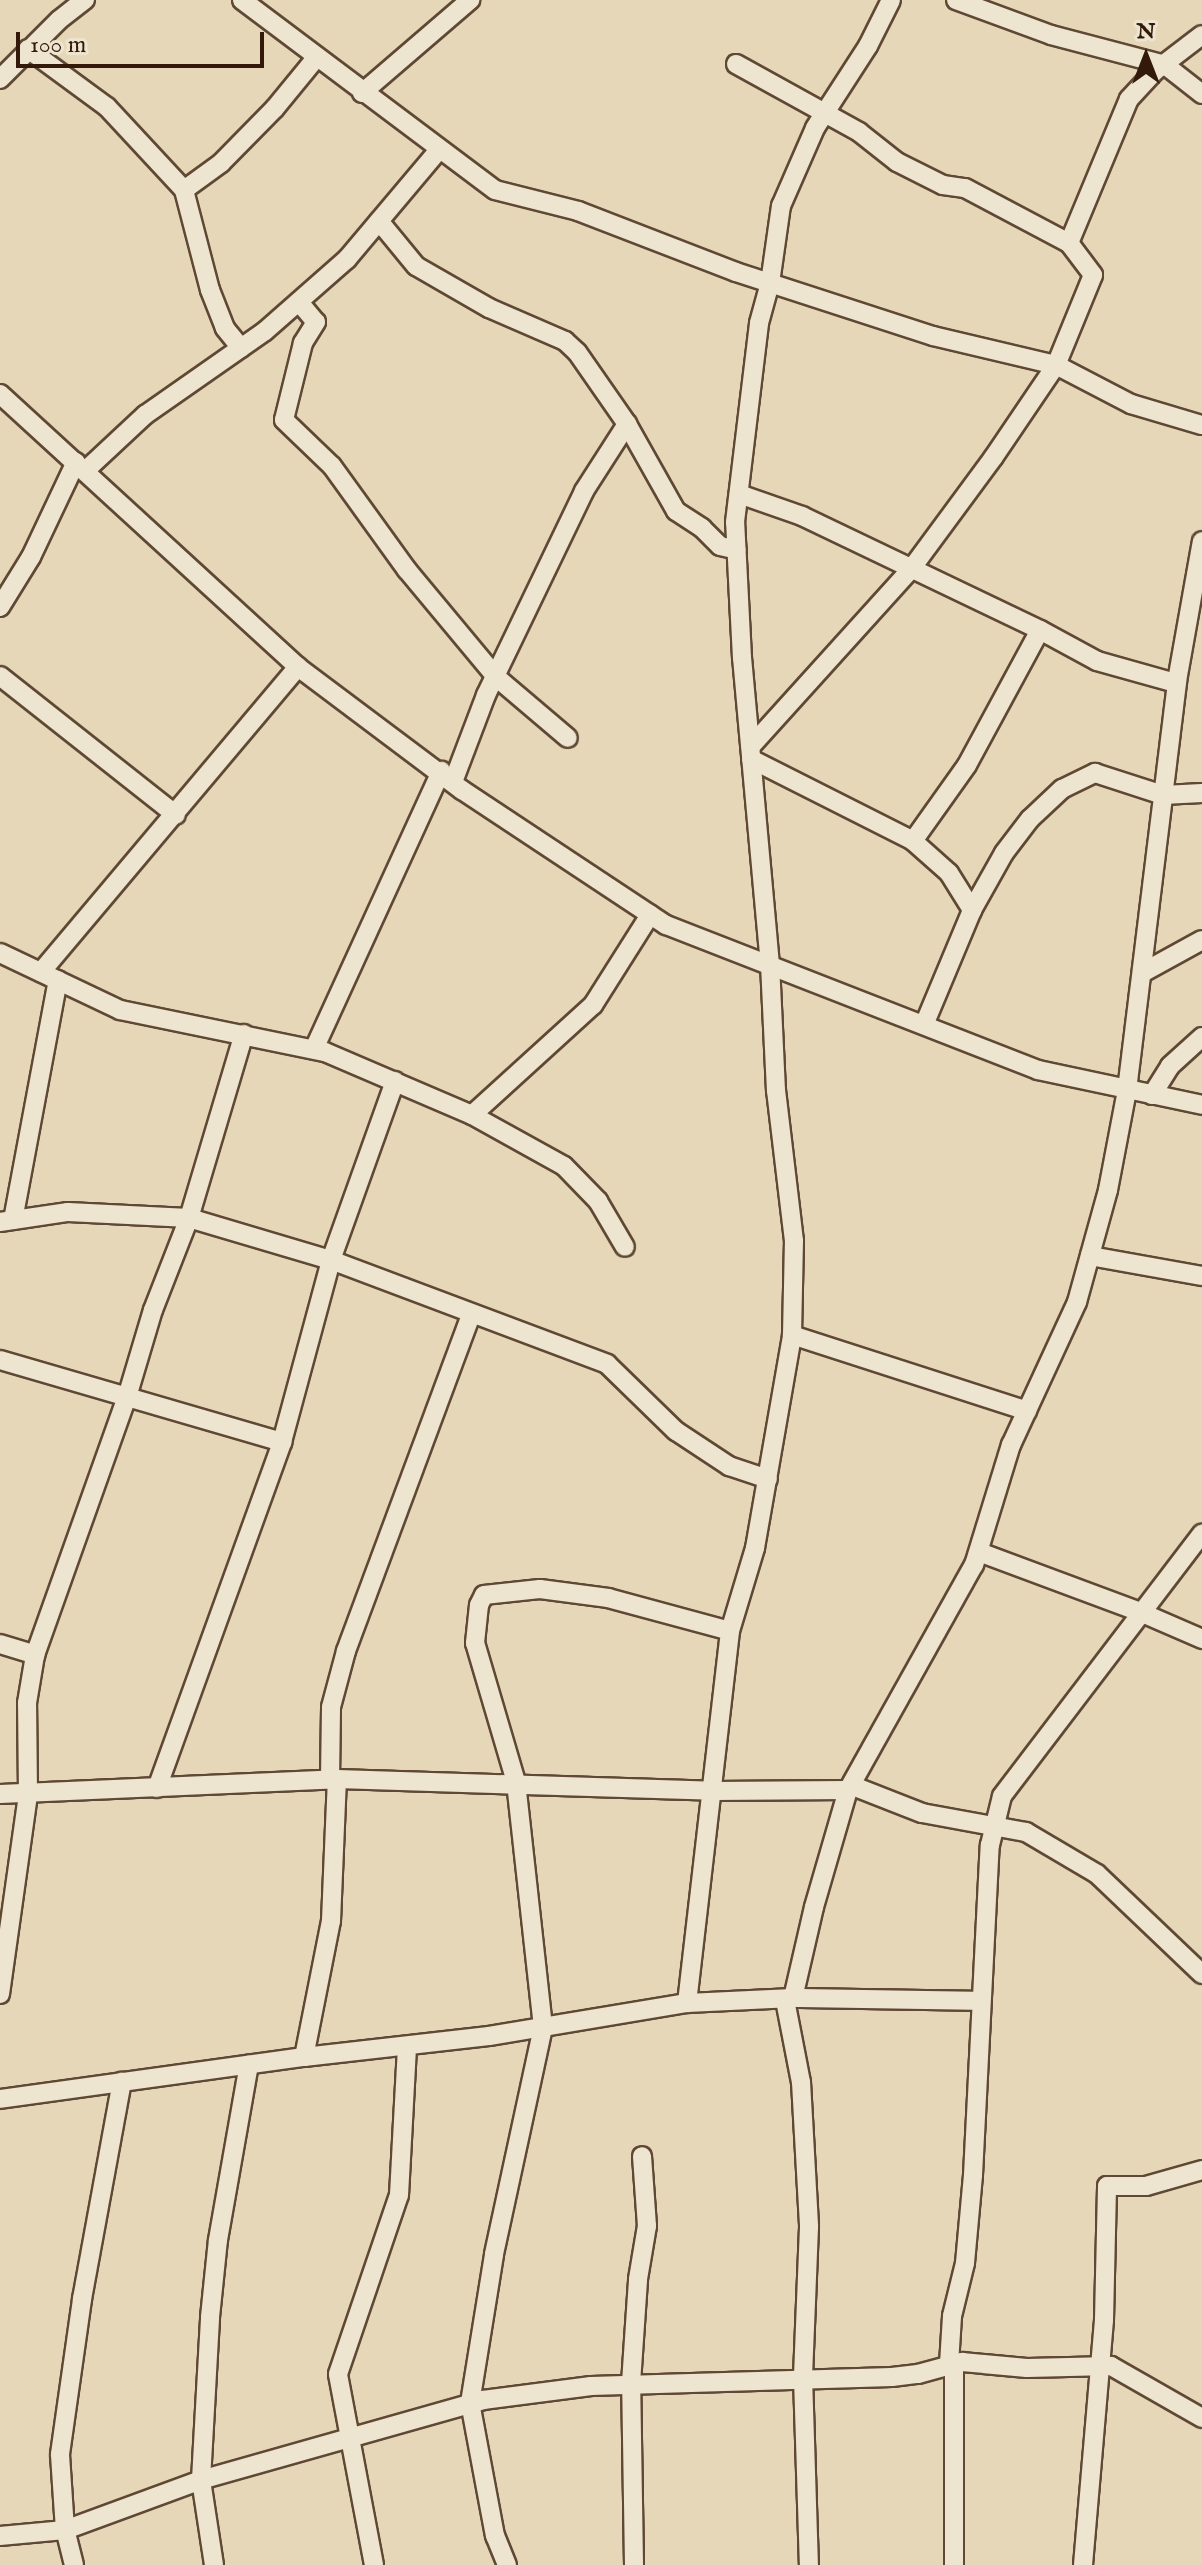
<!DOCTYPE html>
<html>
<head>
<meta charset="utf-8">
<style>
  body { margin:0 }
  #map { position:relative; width:1202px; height:2565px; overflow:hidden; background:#e5d7b7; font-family:"IM FELL English",serif }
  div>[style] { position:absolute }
  .roads { filter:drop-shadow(2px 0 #5f4834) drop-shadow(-2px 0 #5f4834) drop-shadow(0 2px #5f4834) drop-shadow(0 -2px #5f4834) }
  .street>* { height:18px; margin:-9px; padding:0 9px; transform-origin:9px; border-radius:9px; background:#eee5d0 }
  span { translate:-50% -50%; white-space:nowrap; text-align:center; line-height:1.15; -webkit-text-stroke:6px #eee5d0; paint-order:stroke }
  .north { position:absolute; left:1106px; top:16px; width:80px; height:80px; -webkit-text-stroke:6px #eee5d0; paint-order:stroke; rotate:0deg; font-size:22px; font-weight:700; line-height:32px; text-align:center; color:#321909 }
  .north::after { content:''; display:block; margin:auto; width:28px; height:36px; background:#321909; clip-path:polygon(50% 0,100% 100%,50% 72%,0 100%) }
  .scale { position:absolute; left:16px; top:32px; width:248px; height:36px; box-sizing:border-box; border:4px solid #321909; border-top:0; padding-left:10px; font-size:24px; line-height:28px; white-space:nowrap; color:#321909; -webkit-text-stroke:6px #eee5d0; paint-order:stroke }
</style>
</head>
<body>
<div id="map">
  <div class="roads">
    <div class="street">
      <i style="left:242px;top:0;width:316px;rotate:36.9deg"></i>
      <i style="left:495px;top:190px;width:86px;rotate:14.2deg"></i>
      <i style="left:578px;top:211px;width:169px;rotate:21.1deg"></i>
      <i style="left:736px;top:272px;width:207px;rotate:18deg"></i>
      <i style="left:933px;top:336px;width:126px;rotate:13.3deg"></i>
      <i style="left:1056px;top:365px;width:85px;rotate:27.5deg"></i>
      <i style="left:1131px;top:404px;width:74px;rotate:16.5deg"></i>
      <i style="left:956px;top:0;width:101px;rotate:20.2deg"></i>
      <i style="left:1051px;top:35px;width:118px;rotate:14.7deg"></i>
      <i style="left:1165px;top:65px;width:47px;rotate:38.1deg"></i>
      <i style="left:28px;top:49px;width:98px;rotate:36.3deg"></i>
      <i style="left:107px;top:107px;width:113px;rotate:47.1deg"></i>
      <i style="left:736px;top:64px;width:141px;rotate:28.9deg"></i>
      <i style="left:859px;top:132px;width:48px;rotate:38.3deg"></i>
      <i style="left:897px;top:162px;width:51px;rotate:26.6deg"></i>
      <i style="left:943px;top:185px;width:22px;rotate:8deg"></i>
      <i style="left:965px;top:188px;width:118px;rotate:27.9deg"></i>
      <i style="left:1069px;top:243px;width:40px;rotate:53deg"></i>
      <i style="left:1093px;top:275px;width:97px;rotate:112.3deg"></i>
      <i style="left:1056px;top:365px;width:112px;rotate:124.1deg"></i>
      <i style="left:993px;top:458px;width:137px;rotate:126.4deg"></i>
      <i style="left:912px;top:568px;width:241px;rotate:132.1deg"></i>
      <i style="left:0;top:79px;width:83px;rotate:-45deg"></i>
      <i style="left:59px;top:20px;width:33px;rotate:-38deg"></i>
      <i style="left:362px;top:93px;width:143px;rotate:-40.7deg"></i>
      <i style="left:379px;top:221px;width:58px;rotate:50.6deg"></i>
      <i style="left:416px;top:266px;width:84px;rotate:29.9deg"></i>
      <i style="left:489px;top:308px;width:83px;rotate:23.5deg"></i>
      <i style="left:565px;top:341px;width:16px;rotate:43deg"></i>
      <i style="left:577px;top:352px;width:88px;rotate:55.2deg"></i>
      <i style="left:627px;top:424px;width:100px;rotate:60.6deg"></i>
      <i style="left:676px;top:511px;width:31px;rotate:33deg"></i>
      <i style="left:702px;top:528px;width:25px;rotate:45deg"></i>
      <i style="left:720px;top:546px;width:17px;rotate:13deg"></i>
      <i style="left:1069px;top:243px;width:156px;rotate:-67.4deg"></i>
      <i style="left:1129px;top:99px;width:38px;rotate:-47deg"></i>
      <i style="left:1155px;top:71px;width:59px;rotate:-37.5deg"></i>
      <i style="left:299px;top:302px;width:26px;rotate:50deg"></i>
      <i style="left:316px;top:322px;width:25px;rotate:122deg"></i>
      <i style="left:303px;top:343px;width:79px;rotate:103.9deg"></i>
      <i style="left:284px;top:420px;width:66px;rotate:43.8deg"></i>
      <i style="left:332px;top:466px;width:128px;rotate:54.2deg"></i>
      <i style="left:407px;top:570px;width:139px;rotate:50.2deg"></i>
      <i style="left:496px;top:677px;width:94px;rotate:40.3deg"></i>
      <i style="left:241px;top:348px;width:26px;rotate:-129deg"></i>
      <i style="left:225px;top:328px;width:41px;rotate:-111.5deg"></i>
      <i style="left:210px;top:290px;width:103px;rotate:-104.6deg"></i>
      <i style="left:184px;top:190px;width:46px;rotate:-36.1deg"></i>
      <i style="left:221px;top:163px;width:77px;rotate:-45.5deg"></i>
      <i style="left:275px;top:108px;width:65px;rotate:-50.6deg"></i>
      <i style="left:0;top:394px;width:404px;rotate:42.5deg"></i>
      <i style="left:298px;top:667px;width:205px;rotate:36.9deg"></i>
      <i style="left:462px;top:790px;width:245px;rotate:33.5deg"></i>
      <i style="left:666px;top:925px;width:399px;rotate:21.3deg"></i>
      <i style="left:1038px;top:1070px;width:168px;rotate:12deg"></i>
      <i style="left:86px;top:470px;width:81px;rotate:-43deg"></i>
      <i style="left:145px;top:415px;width:146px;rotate:-35deg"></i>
      <i style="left:265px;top:331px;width:109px;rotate:-41.3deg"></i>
      <i style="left:347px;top:259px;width:141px;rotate:-49.9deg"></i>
      <i style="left:739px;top:494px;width:67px;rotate:19.2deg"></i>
      <i style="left:802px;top:516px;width:264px;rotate:25.6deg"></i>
      <i style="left:1040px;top:630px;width:65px;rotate:28.5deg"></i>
      <i style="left:1097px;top:661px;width:82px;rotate:15.6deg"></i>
      <i style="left:0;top:607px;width:59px;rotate:-58.2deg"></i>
      <i style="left:31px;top:557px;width:105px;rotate:-64.7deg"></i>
      <i style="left:0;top:676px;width:224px;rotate:38.3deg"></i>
      <i style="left:751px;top:759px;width:182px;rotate:26.8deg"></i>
      <i style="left:913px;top:841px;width:48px;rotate:41.6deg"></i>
      <i style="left:949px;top:873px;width:44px;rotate:58.1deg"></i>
      <i style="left:453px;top:782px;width:93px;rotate:-69.2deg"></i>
      <i style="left:486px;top:695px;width:226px;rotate:-64.3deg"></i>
      <i style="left:584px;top:491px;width:80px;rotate:-57.3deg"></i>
      <i style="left:913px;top:841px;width:93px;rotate:-54.6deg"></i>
      <i style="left:967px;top:765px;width:153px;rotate:-61.6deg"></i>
      <i style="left:0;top:953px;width:133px;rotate:25.4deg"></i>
      <i style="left:120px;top:1010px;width:209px;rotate:11.6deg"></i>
      <i style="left:325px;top:1052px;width:160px;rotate:23.2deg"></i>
      <i style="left:472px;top:1115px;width:164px;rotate:-42.3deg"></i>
      <i style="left:593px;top:1005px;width:107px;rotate:-57.7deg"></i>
      <i style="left:41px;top:972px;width:399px;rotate:-49.9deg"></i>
      <i style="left:1142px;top:973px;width:68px;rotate:-28.8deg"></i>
      <i style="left:924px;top:1025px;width:125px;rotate:-67.3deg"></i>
      <i style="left:972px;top:910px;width:65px;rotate:-60.7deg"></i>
      <i style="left:1004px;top:853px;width:43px;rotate:-52.6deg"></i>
      <i style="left:1030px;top:819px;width:44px;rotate:-43.2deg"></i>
      <i style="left:1062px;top:789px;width:37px;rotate:-26deg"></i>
      <i style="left:1095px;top:773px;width:71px;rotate:17.9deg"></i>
      <i style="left:1163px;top:795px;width:39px;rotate:-3deg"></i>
      <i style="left:314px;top:1049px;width:306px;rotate:-65.4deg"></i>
      <i style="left:1152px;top:1095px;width:34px;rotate:-58deg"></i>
      <i style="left:1170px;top:1066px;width:43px;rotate:-42.2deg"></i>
      <i style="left:472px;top:1115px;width:105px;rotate:29deg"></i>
      <i style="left:564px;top:1166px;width:49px;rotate:45.8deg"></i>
      <i style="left:598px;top:1201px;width:53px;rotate:59.6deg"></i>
      <i style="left:13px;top:1220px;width:244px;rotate:-79.4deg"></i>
      <i style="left:0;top:1222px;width:69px;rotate:-8.4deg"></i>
      <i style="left:68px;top:1212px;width:121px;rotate:2.8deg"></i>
      <i style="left:189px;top:1218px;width:148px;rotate:16.5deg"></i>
      <i style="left:331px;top:1260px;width:295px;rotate:20.6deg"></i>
      <i style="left:607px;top:1364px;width:96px;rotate:44.2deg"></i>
      <i style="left:676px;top:1431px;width:64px;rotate:33.4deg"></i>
      <i style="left:729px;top:1466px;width:41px;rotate:18.4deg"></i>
      <i style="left:1090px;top:1256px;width:114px;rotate:10.1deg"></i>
      <i style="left:792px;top:1335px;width:247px;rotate:17.9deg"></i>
      <i style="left:0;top:1360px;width:294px;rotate:16.2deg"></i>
      <i style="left:979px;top:1552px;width:172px;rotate:20.4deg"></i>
      <i style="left:1140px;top:1612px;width:68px;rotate:23.5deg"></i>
      <i style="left:0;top:1644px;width:37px;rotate:17deg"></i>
      <i style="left:330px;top:1780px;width:73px;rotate:-89.2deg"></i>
      <i style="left:331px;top:1707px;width:58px;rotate:-75deg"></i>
      <i style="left:346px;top:1651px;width:359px;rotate:-69.6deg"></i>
      <i style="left:853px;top:1786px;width:74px;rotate:21.4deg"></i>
      <i style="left:922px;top:1813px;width:106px;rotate:10.4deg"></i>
      <i style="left:1026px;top:1832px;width:82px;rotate:30.6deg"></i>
      <i style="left:1097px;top:1874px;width:145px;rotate:43.6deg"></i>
      <i style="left:157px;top:1788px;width:368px;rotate:-70.1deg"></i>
      <i style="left:282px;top:1442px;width:188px;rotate:-74.9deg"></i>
      <i style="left:331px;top:1260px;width:190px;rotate:-70.3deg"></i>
      <i style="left:0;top:1794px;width:337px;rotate:-2.5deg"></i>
      <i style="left:337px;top:1779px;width:376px;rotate:1.8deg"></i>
      <i style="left:713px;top:1791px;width:135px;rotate:-0.4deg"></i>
      <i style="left:0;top:1994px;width:202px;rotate:-82deg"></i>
      <i style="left:28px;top:1794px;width:91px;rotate:-90.6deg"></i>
      <i style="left:27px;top:1703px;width:49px;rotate:-80.5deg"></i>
      <i style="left:35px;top:1655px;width:274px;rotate:-70.4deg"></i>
      <i style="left:127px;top:1397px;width:91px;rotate:-73.4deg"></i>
      <i style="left:153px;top:1310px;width:99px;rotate:-68.6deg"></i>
      <i style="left:189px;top:1218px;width:192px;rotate:-73.4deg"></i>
      <i style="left:793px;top:1998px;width:93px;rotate:-77deg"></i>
      <i style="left:814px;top:1907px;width:122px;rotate:-73.8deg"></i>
      <i style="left:848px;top:1790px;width:258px;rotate:-60.8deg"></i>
      <i style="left:974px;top:1565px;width:126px;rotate:-72.9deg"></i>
      <i style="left:1011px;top:1445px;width:157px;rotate:-65.2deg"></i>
      <i style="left:1077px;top:1302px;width:116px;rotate:-74.5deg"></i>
      <i style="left:1108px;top:1190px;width:102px;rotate:-79.2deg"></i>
      <i style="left:1127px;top:1090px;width:412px;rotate:-83deg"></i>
      <i style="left:1177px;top:681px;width:142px;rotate:-79.9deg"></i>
      <i style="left:785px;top:2000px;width:84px;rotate:79deg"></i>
      <i style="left:801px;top:2082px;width:145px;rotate:86.8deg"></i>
      <i style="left:809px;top:2227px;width:150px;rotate:92.3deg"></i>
      <i style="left:803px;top:2377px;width:188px;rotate:88.2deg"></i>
      <i style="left:687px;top:2003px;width:374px;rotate:-83.4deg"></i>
      <i style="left:730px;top:1631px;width:87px;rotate:-73.2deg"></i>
      <i style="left:755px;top:1548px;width:216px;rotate:-80.1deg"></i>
      <i style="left:792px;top:1335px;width:94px;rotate:-88.8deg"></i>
      <i style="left:794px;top:1241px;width:151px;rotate:-96.8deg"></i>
      <i style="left:776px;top:1091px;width:126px;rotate:-92.7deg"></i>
      <i style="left:770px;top:965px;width:308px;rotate:-95.2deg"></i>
      <i style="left:742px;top:658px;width:136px;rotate:-92.9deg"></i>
      <i style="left:735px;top:522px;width:200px;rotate:-83.1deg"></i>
      <i style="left:759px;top:323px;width:41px;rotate:-74.6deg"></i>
      <i style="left:770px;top:283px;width:78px;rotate:-81.9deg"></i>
      <i style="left:781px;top:206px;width:85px;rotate:-66.4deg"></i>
      <i style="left:815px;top:128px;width:98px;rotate:-57.1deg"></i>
      <i style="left:868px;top:46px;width:51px;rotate:-63.4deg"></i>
      <i style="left:304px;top:2057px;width:139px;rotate:-78.8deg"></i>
      <i style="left:331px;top:1921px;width:142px;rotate:-87.6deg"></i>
      <i style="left:0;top:2099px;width:307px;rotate:-7.9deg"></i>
      <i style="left:304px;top:2057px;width:186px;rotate:-6.5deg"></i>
      <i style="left:489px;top:2036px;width:201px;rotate:-9.5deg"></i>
      <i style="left:687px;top:2003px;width:106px;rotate:-2.7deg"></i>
      <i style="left:793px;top:1998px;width:186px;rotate:0.9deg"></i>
      <i style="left:954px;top:2363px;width:202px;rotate:90deg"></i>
      <i style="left:949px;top:2364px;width:48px;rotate:-86.4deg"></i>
      <i style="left:952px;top:2316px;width:55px;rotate:-76.2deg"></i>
      <i style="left:965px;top:2263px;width:88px;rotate:-84.8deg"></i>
      <i style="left:973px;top:2175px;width:330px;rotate:-87.1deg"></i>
      <i style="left:990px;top:1845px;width:50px;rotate:-76.2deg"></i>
      <i style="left:1002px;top:1796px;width:330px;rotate:-52.7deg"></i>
      <i style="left:0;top:2536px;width:65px;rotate:-5.3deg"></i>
      <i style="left:65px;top:2530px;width:145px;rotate:-20.2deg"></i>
      <i style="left:201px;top:2480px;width:293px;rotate:-15.8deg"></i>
      <i style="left:483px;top:2400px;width:109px;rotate:-7.4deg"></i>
      <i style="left:591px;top:2386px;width:301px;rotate:-1.7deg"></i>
      <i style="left:892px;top:2377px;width:26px;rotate:-7deg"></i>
      <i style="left:918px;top:2374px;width:46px;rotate:-15.3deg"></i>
      <i style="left:962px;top:2362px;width:65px;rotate:5.3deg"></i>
      <i style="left:1027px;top:2368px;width:84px;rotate:-1.4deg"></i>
      <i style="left:1111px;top:2366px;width:105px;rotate:29.7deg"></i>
      <i style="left:74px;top:2565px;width:36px;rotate:-104deg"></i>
      <i style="left:65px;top:2530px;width:76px;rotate:-93.8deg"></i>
      <i style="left:60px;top:2454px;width:157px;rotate:-81.9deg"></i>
      <i style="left:82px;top:2299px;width:221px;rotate:-79.6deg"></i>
      <i style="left:214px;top:2565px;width:86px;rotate:-98.7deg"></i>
      <i style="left:201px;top:2480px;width:163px;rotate:-86.8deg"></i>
      <i style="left:210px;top:2317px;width:77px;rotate:-84.1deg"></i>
      <i style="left:218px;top:2240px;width:178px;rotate:-80deg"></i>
      <i style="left:374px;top:2565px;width:194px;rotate:-100.7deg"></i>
      <i style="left:338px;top:2374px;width:189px;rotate:-71.2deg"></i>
      <i style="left:399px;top:2195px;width:149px;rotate:-86.9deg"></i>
      <i style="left:507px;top:2565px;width:31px;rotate:-112deg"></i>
      <i style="left:495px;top:2536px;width:135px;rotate:-100.6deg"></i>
      <i style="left:470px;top:2403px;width:151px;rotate:-80.8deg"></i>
      <i style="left:494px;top:2254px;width:232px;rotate:-77.8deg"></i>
      <i style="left:543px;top:2027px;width:246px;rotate:-96.3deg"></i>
      <i style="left:516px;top:1782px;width:145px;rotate:-106.4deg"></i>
      <i style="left:475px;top:1643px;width:38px;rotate:-84deg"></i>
      <i style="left:479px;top:1605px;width:11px;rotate:-63deg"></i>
      <i style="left:484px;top:1595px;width:56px;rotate:-6.1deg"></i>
      <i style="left:540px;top:1589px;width:69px;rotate:7.5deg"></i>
      <i style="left:608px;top:1598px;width:126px;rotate:15.1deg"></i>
      <i style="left:634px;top:2565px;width:182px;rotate:-90.9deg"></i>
      <i style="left:631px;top:2383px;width:104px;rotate:-86.1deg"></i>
      <i style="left:638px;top:2279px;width:54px;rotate:-80.4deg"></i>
      <i style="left:647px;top:2226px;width:70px;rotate:-94.1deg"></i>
      <i style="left:1083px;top:2565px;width:246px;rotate:-85.1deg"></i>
      <i style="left:1104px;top:2320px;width:134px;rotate:-88.7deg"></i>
      <i style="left:1107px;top:2186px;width:39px"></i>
      <i style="left:1146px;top:2186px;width:58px;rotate:-15.9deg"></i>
    </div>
  </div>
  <div class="north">N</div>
  <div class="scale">100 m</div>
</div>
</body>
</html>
